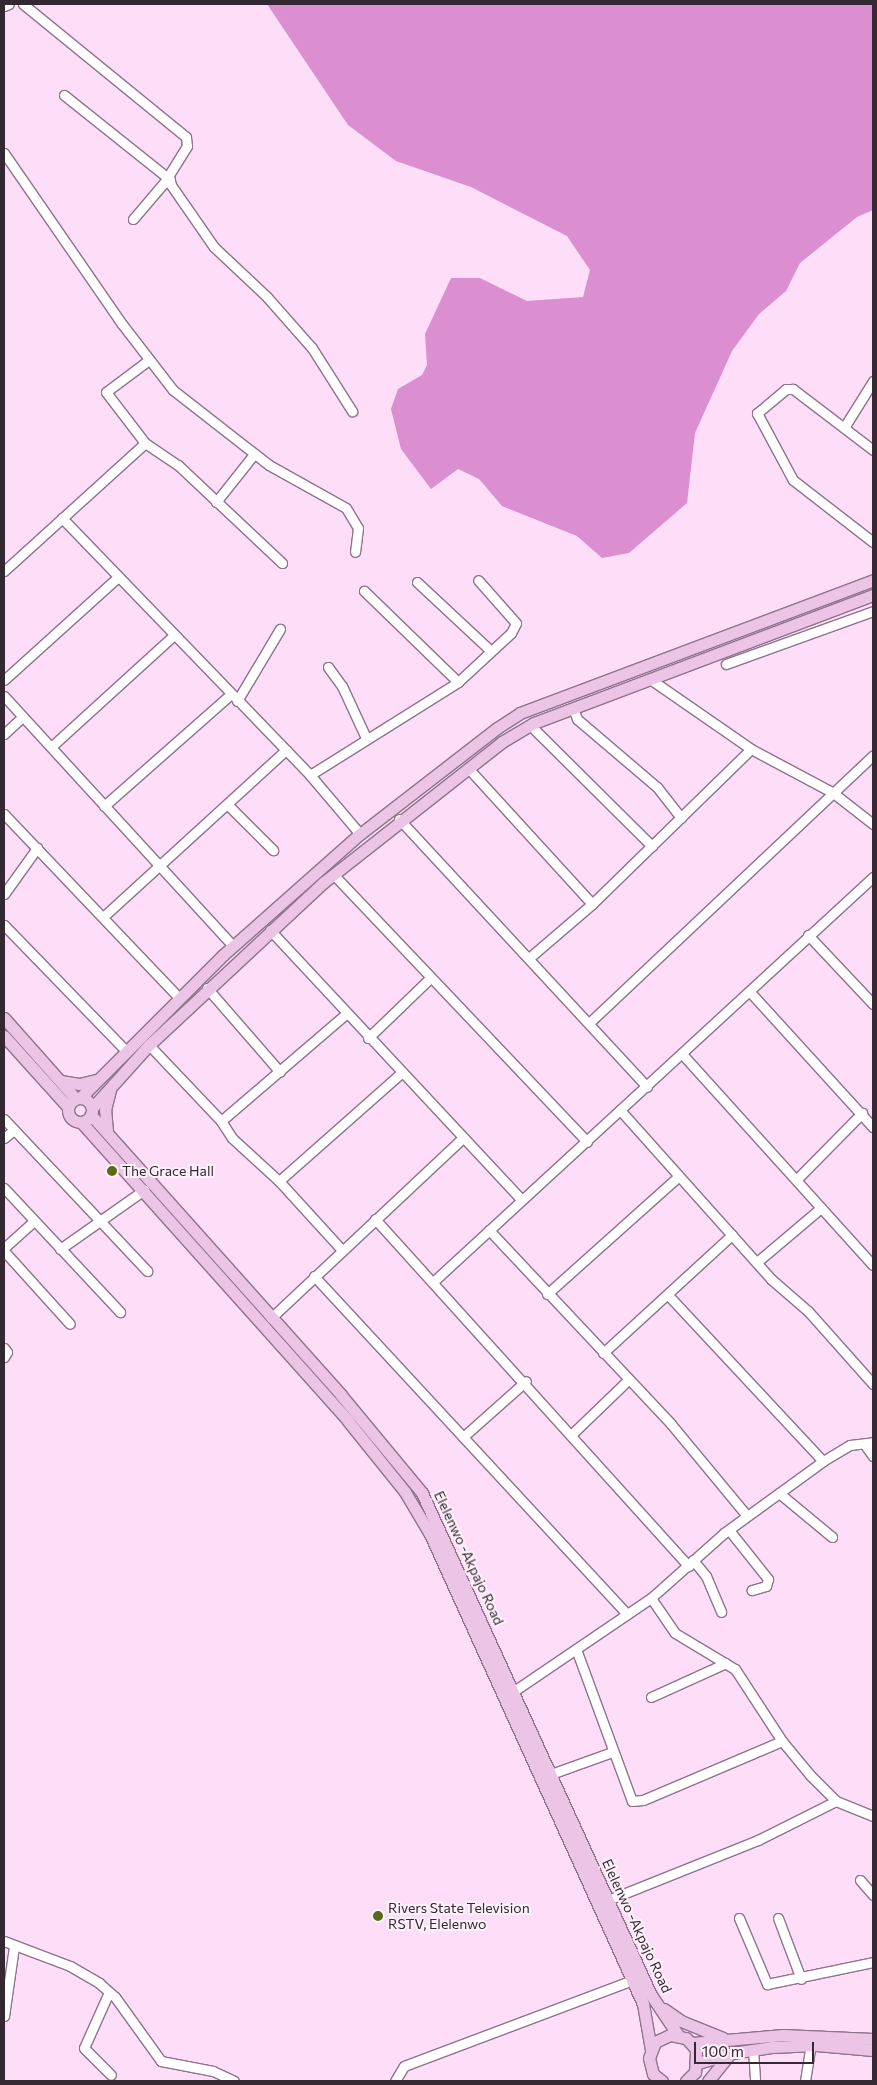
<!DOCTYPE html>
<html>
<head>
<meta charset="utf-8">
<style>
  body { margin:0 }
  #map { position:relative; width:877px; height:2085px; overflow:hidden; background:#fdddf7; font-family:Commissioner,sans-serif }
  div>[style] { position:absolute }
  .water>* { inset:0; background:#db8fd0 }
  .roads { filter:drop-shadow(1px 0 #8f738b) drop-shadow(-1px 0 #8f738b) drop-shadow(0 1px #8f738b) drop-shadow(0 -1px #8f738b) }
  .minor>* { height:9px; margin:-4.5px; padding:0 4.5px; transform-origin:4.5px; border-radius:4.5px; background:#fff }
  .major>* { height:11px; margin:-5.5px; padding:0 5.5px; transform-origin:5.5px; border-radius:5.5px; background:#ecc4e6 }
  .major>.ring { margin:-5.5px; padding:0; box-sizing:content-box; background:none; border:11px solid #ecc4e6; border-radius:50% }
  .dots>* { width:14px; height:14px; translate:-50% -50%; box-sizing:border-box; border:2px solid #fef1fc; border-radius:50% }
  span { translate:-50% -50%; white-space:nowrap; text-align:center; line-height:1.15; -webkit-text-stroke:4px #fef1fc; paint-order:stroke }
  .poi-label { font-size:14px; color:#342832 }
  .left { translate:0 -50%; text-align:left }
  .street-label { font-size:14px; color:#342832 }
  .frame { position:absolute; inset:0; border:5px solid #342832; pointer-events:none }
  .scale { position:absolute; left:694px; top:2042px; width:120px; height:22px; box-sizing:border-box; border:2px solid #342832; border-top:0; padding-left:6px; font-size:15px; line-height:18px; white-space:nowrap; color:#342832; -webkit-text-stroke:4px #fef1fc; paint-order:stroke }
</style>
</head>
<body>
<div id="map">
  <div class="water">
    <i style="clip-path:polygon(267px 4px,873px 4px,873px 210px,857px 217px,800px 263px,786px 291px,759px 314px,732px 351px,695px 433px,687px 503px,629px 553px,602px 558px,577px 536px,502px 506px,479px 479px,458px 469px,431px 489px,401px 449px,391px 409px,398px 389px,422px 375px,427px 365px,425px 334px,451px 278px,480px 278px,527px 301px,583px 297px,590px 270px,567px 236px,471px 187px,396px 161px,348px 125px)"></i>
  </div>
  <div class="roads">
    <div class="minor">
      <i style="left:23px;top:4px;width:210px;rotate:39.2deg"></i>
      <i style="left:186px;top:137px;width:9px;rotate:84deg"></i>
      <i style="left:187px;top:146px;width:34px;rotate:122deg"></i>
      <i style="left:169px;top:175px;width:10px;rotate:79deg"></i>
      <i style="left:171px;top:185px;width:75px;rotate:55.3deg"></i>
      <i style="left:214px;top:247px;width:73px;rotate:43.3deg"></i>
      <i style="left:267px;top:297px;width:68px;rotate:48.6deg"></i>
      <i style="left:312px;top:348px;width:75px;rotate:57.6deg"></i>
      <i style="left:4px;top:6px;width:5px;rotate:-22deg"></i>
      <i style="left:64px;top:95px;width:133px;rotate:38.6deg"></i>
      <i style="left:168px;top:178px;width:54px;rotate:130.5deg"></i>
      <i style="left:4px;top:153px;width:208px;rotate:55.4deg"></i>
      <i style="left:122px;top:324px;width:83px;rotate:52.3deg"></i>
      <i style="left:173px;top:390px;width:122px;rotate:38deg"></i>
      <i style="left:269px;top:465px;width:88px;rotate:29.2deg"></i>
      <i style="left:346px;top:508px;width:23px;rotate:59deg"></i>
      <i style="left:358px;top:528px;width:24px;rotate:97deg"></i>
      <i style="left:845px;top:426px;width:53px;rotate:-58.1deg"></i>
      <i style="left:145px;top:443px;width:64px;rotate:-127.4deg"></i>
      <i style="left:106px;top:392px;width:54px;rotate:-36.7deg"></i>
      <i style="left:873px;top:450px;width:101px;rotate:-142.7deg"></i>
      <i style="left:793px;top:389px;width:7px;rotate:180deg"></i>
      <i style="left:786px;top:389px;width:38px;rotate:140deg"></i>
      <i style="left:757px;top:413px;width:76px;rotate:61.8deg"></i>
      <i style="left:793px;top:480px;width:101px;rotate:37.8deg"></i>
      <i style="left:216px;top:502px;width:61px;rotate:-51.6deg"></i>
      <i style="left:62px;top:518px;width:357px;rotate:46deg"></i>
      <i style="left:310px;top:775px;width:77px;rotate:49.7deg"></i>
      <i style="left:4px;top:571px;width:190px;rotate:-42.2deg"></i>
      <i style="left:145px;top:443px;width:40px;rotate:34deg"></i>
      <i style="left:178px;top:465px;width:143px;rotate:43.3deg"></i>
      <i style="left:417px;top:582px;width:100px;rotate:43deg"></i>
      <i style="left:726px;top:664px;width:156px;rotate:-19.8deg"></i>
      <i style="left:328px;top:667px;width:24px;rotate:54deg"></i>
      <i style="left:342px;top:686px;width:57px;rotate:65.2deg"></i>
      <i style="left:650px;top:679px;width:123px;rotate:34.7deg"></i>
      <i style="left:751px;top:749px;width:92px;rotate:28deg"></i>
      <i style="left:832px;top:792px;width:52px;rotate:38deg"></i>
      <i style="left:4px;top:680px;width:152px;rotate:-42.1deg"></i>
      <i style="left:458px;top:682px;width:72px;rotate:-42.8deg"></i>
      <i style="left:511px;top:633px;width:11px;rotate:-63deg"></i>
      <i style="left:516px;top:623px;width:57px;rotate:-131.5deg"></i>
      <i style="left:4px;top:696px;width:339px;rotate:47.5deg"></i>
      <i style="left:237px;top:701px;width:84px;rotate:-59.2deg"></i>
      <i style="left:573px;top:708px;width:12px;rotate:70deg"></i>
      <i style="left:577px;top:719px;width:105px;rotate:40.4deg"></i>
      <i style="left:657px;top:787px;width:39px;rotate:52deg"></i>
      <i style="left:530px;top:725px;width:172px;rotate:44.8deg"></i>
      <i style="left:4px;top:734px;width:25px;rotate:-43deg"></i>
      <i style="left:51px;top:747px;width:166px;rotate:-42.3deg"></i>
      <i style="left:468px;top:768px;width:184px;rotate:47.6deg"></i>
      <i style="left:310px;top:775px;width:175px;rotate:-32.1deg"></i>
      <i style="left:458px;top:682px;width:131px;rotate:-135.9deg"></i>
      <i style="left:228px;top:805px;width:64px;rotate:45deg"></i>
      <i style="left:104px;top:806px;width:168px;rotate:-41.4deg"></i>
      <i style="left:4px;top:814px;width:254px;rotate:46.4deg"></i>
      <i style="left:399px;top:819px;width:365px;rotate:47.2deg"></i>
      <i style="left:333px;top:874px;width:369px;rotate:46.5deg"></i>
      <i style="left:4px;top:894px;width:57px;rotate:-54.3deg"></i>
      <i style="left:103px;top:917px;width:248px;rotate:-42.4deg"></i>
      <i style="left:4px;top:925px;width:175px;rotate:45.9deg"></i>
      <i style="left:270px;top:930px;width:368px;rotate:47deg"></i>
      <i style="left:808px;top:935px;width:95px;rotate:46.7deg"></i>
      <i style="left:529px;top:958px;width:83px;rotate:-40.6deg"></i>
      <i style="left:592px;top:904px;width:222px;rotate:-44.3deg"></i>
      <i style="left:207px;top:988px;width:111px;rotate:49deg"></i>
      <i style="left:750px;top:992px;width:183px;rotate:47.7deg"></i>
      <i style="left:589px;top:1023px;width:390px;rotate:-43.3deg"></i>
      <i style="left:368px;top:1038px;width:85px;rotate:-44deg"></i>
      <i style="left:149px;top:1045px;width:105px;rotate:46.5deg"></i>
      <i style="left:221px;top:1121px;width:20px;rotate:57deg"></i>
      <i style="left:232px;top:1138px;width:64px;rotate:42.5deg"></i>
      <i style="left:279px;top:1181px;width:93px;rotate:47.6deg"></i>
      <i style="left:683px;top:1055px;width:283px;rotate:47.9deg"></i>
      <i style="left:620px;top:1110px;width:227px;rotate:48.2deg"></i>
      <i style="left:771px;top:1279px;width:49px;rotate:40.9deg"></i>
      <i style="left:808px;top:1311px;width:98px;rotate:48.3deg"></i>
      <i style="left:4px;top:1119px;width:209px;rotate:46.7deg"></i>
      <i style="left:221px;top:1121px;width:165px;rotate:-40.6deg"></i>
      <i style="left:4px;top:1138px;width:13px;rotate:-39deg"></i>
      <i style="left:797px;top:1179px;width:93px;rotate:-45.4deg"></i>
      <i style="left:279px;top:1181px;width:164px;rotate:-41.5deg"></i>
      <i style="left:4px;top:1188px;width:170px;rotate:46.9deg"></i>
      <i style="left:375px;top:1219px;width:468px;rotate:47.9deg"></i>
      <i style="left:489px;top:1230px;width:266px;rotate:46.8deg"></i>
      <i style="left:671px;top:1424px;width:119px;rotate:50.4deg"></i>
      <i style="left:4px;top:1248px;width:40px;rotate:-42deg"></i>
      <i style="left:60px;top:1249px;width:103px;rotate:-35.1deg"></i>
      <i style="left:4px;top:1251px;width:98px;rotate:47.9deg"></i>
      <i style="left:757px;top:1262px;width:84px;rotate:-40.2deg"></i>
      <i style="left:314px;top:1276px;width:461px;rotate:47.2deg"></i>
      <i style="left:434px;top:1281px;width:597px;rotate:-42.62deg"></i>
      <i style="left:547px;top:1294px;width:176px;rotate:-41.8deg"></i>
      <i style="left:668px;top:1295px;width:227px;rotate:47deg"></i>
      <i style="left:271px;top:1318px;width:263px;rotate:-43.2deg"></i>
      <i style="left:4px;top:1348px;width:5px;rotate:53deg"></i>
      <i style="left:7px;top:1352px;width:6px;rotate:121deg"></i>
      <i style="left:603px;top:1353px;width:175px;rotate:-42.5deg"></i>
      <i style="left:573px;top:1433px;width:76px;rotate:-43.9deg"></i>
      <i style="left:463px;top:1437px;width:84px;rotate:-41.6deg"></i>
      <i style="left:865px;top:1445px;width:14px;rotate:54deg"></i>
      <i style="left:779px;top:1493px;width:69px;rotate:39.7deg"></i>
      <i style="left:729px;top:1530px;width:63px;rotate:51.5deg"></i>
      <i style="left:768px;top:1579px;width:7px;rotate:106deg"></i>
      <i style="left:766px;top:1586px;width:15px;rotate:164deg"></i>
      <i style="left:693px;top:1560px;width:21px;rotate:51deg"></i>
      <i style="left:706px;top:1576px;width:39px;rotate:67deg"></i>
      <i style="left:651px;top:1598px;width:42px;rotate:55.6deg"></i>
      <i style="left:675px;top:1633px;width:70px;rotate:31deg"></i>
      <i style="left:735px;top:1669px;width:86px;rotate:56.9deg"></i>
      <i style="left:782px;top:1741px;width:44px;rotate:50.5deg"></i>
      <i style="left:810px;top:1775px;width:37px;rotate:45deg"></i>
      <i style="left:836px;top:1801px;width:40px;rotate:22deg"></i>
      <i style="left:576px;top:1649px;width:162px;rotate:69.8deg"></i>
      <i style="left:632px;top:1801px;width:11px;rotate:-5deg"></i>
      <i style="left:643px;top:1800px;width:151px;rotate:-23deg"></i>
      <i style="left:514px;top:1691px;width:166px;rotate:-34.2deg"></i>
      <i style="left:651px;top:1598px;width:98px;rotate:-41.7deg"></i>
      <i style="left:724px;top:1533px;width:122px;rotate:-36deg"></i>
      <i style="left:823px;top:1461px;width:31px;rotate:-31deg"></i>
      <i style="left:850px;top:1445px;width:23px;rotate:-7deg"></i>
      <i style="left:651px;top:1697px;width:82px;rotate:-24.4deg"></i>
      <i style="left:551px;top:1774px;width:65px;rotate:-19.8deg"></i>
      <i style="left:860px;top:1880px;width:20px;rotate:49deg"></i>
      <i style="left:608px;top:1900px;width:162px;rotate:-21.8deg"></i>
      <i style="left:758px;top:1840px;width:87px;rotate:-26.6deg"></i>
      <i style="left:739px;top:1918px;width:72px;rotate:67deg"></i>
      <i style="left:767px;top:1984px;width:108px;rotate:-11.7deg"></i>
      <i style="left:778px;top:1918px;width:65px;rotate:69.3deg"></i>
      <i style="left:4px;top:1941px;width:71px;rotate:20.7deg"></i>
      <i style="left:70px;top:1966px;width:34px;rotate:30deg"></i>
      <i style="left:99px;top:1983px;width:21px;rotate:41deg"></i>
      <i style="left:115px;top:1997px;width:79px;rotate:54.3deg"></i>
      <i style="left:161px;top:2061px;width:53px;rotate:10.9deg"></i>
      <i style="left:213px;top:2071px;width:23px;rotate:25deg"></i>
      <i style="left:109px;top:1992px;width:61px;rotate:114.1deg"></i>
      <i style="left:84px;top:2048px;width:38px;rotate:45deg"></i>
      <i style="left:4px;top:2016px;width:70px;rotate:-81.8deg"></i>
      <i style="left:753px;top:2050px;width:31px;rotate:86deg"></i>
      <i style="left:395px;top:2081px;width:17px;rotate:-59deg"></i>
      <i style="left:404px;top:2066px;width:245px;rotate:-20.6deg"></i>
      <i style="left:805px;top:2081px;width:36px;rotate:-81deg"></i>
    </div>
    <div class="major">
      <i style="left:4px;top:1018px;width:108px;rotate:48.4deg"></i>
      <i style="left:4px;top:1036px;width:96px;rotate:48deg"></i>
      <i style="left:61px;top:1081px;width:18px;rotate:9deg"></i>
      <i style="left:79px;top:1084px;width:17px;rotate:-13deg"></i>
      <i class="ring" style="left:68px;top:1098px;width:13px;height:13px"></i>
      <i style="left:80px;top:1098px;width:202px;rotate:-45deg"></i>
      <i style="left:223px;top:955px;width:183px;rotate:-41.5deg"></i>
      <i style="left:360px;top:834px;width:173px;rotate:-37.7deg"></i>
      <i style="left:497px;top:728px;width:27px;rotate:-33deg"></i>
      <i style="left:520px;top:713px;width:377px;rotate:-20.6deg"></i>
      <i style="left:92px;top:1108px;width:85px;rotate:-47.9deg"></i>
      <i style="left:149px;top:1045px;width:239px;rotate:-43deg"></i>
      <i style="left:324px;top:882px;width:226px;rotate:-38.2deg"></i>
      <i style="left:502px;top:742px;width:37px;rotate:-31deg"></i>
      <i style="left:534px;top:723px;width:362px;rotate:-20.7deg"></i>
      <i style="left:91px;top:1115px;width:375px;rotate:48.2deg"></i>
      <i style="left:341px;top:1395px;width:127px;rotate:50.4deg"></i>
      <i style="left:422px;top:1493px;width:552px;rotate:65.48deg"></i>
      <i style="left:651px;top:1995px;width:48px;rotate:56deg"></i>
      <i style="left:82px;top:1123px;width:399px;rotate:48.2deg"></i>
      <i style="left:348px;top:1421px;width:91px;rotate:51.2deg"></i>
      <i style="left:405px;top:1492px;width:49px;rotate:59.2deg"></i>
      <i style="left:430px;top:1534px;width:516px;rotate:65.62deg"></i>
      <i style="left:643px;top:2004px;width:47px;rotate:80.1deg"></i>
      <i style="left:107px;top:1131px;width:21px;rotate:-95deg"></i>
      <i style="left:105px;top:1110px;width:21px;rotate:-76deg"></i>
      <i style="left:664px;top:2009px;width:21px;rotate:35deg"></i>
      <i style="left:681px;top:2021px;width:45px;rotate:22deg"></i>
      <i style="left:692px;top:2043px;width:91px;rotate:-5deg"></i>
      <i style="left:783px;top:2035px;width:90px;rotate:2.5deg"></i>
      <i style="left:698px;top:2063px;width:35px;rotate:-16deg"></i>
      <i style="left:732px;top:2053px;width:40px;rotate:-8.5deg"></i>
      <i style="left:772px;top:2047px;width:44px;rotate:-2.6deg"></i>
      <i style="left:816px;top:2045px;width:57px;rotate:5deg"></i>
      <i style="left:662px;top:2081px;width:11px;rotate:-142deg"></i>
      <i style="left:653px;top:2074px;width:16px;rotate:-104deg"></i>
      <i style="left:649px;top:2058px;width:17px;rotate:-69deg"></i>
      <i style="left:655px;top:2042px;width:17px;rotate:-25deg"></i>
      <i style="left:670px;top:2035px;width:16px;rotate:11deg"></i>
      <i style="left:686px;top:2038px;width:15px;rotate:48deg"></i>
      <i style="left:696px;top:2049px;width:23px;rotate:92deg"></i>
      <i style="left:695px;top:2072px;width:13px;rotate:135deg"></i>
      <i style="left:708px;top:2081px;width:32px;rotate:-51deg"></i>
    </div>
  </div>
  <div class="dots">
    <i style="left:112px;top:1171px;background:#586b19"></i>
    <i style="left:378px;top:1916px;background:#586b19"></i>
  </div>
  <div class="poi-label">
    <span class="left" style="left:122px;top:1171px">The Grace Hall</span>
    <span class="left" style="left:388px;top:1916px">Rivers State Television<br>RSTV, Elelenwo</span>
  </div>
  <div class="street-label">
    <span style="left:469px;top:1558px;rotate:65deg">Elelenwo -Akpajo Road</span>
    <span style="left:637px;top:1926px;rotate:65deg">Elelenwo -Akpajo Road</span>
  </div>
  <div class="frame"></div>
  <div class="scale">100 m</div>
</div>
</body>
</html>
